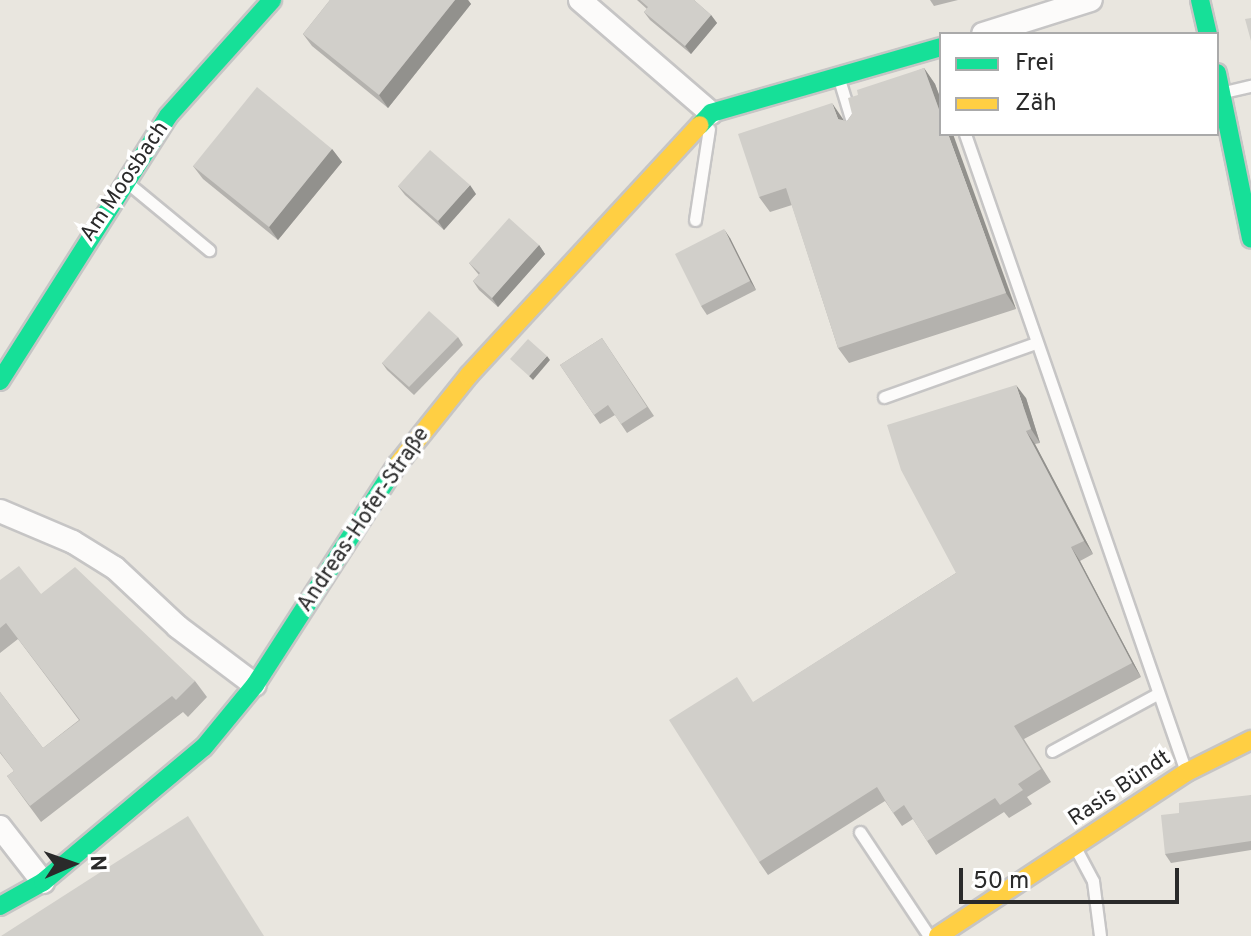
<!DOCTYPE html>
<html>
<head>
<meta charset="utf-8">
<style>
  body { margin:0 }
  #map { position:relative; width:1251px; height:936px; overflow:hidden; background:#e9e6df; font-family:Overpass,sans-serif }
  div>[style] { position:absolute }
  .roads { filter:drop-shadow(2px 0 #c6c5c5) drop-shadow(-2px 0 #c6c5c5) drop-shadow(0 2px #c6c5c5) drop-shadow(0 -2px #c6c5c5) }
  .lane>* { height:11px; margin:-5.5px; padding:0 5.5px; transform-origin:5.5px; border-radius:5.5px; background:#fcfbfa }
  .street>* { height:22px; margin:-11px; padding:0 11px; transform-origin:11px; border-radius:11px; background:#fcfbfa }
  .fast>* { height:18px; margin:-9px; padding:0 9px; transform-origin:9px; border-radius:9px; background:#16e098 }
  .slow>* { height:18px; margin:-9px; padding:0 9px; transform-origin:9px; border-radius:9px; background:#ffcf43 }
  .wall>* { inset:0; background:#b4b2ae }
  .shaded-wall>* { inset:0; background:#92918d }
  .building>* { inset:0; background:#d1cfca }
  span { translate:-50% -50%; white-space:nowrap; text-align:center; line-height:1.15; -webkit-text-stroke:7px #fff; paint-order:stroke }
  .street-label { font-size:22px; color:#2a2a2a }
  .legend { position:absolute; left:939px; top:32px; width:280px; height:104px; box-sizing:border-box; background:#fff; border:2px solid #aaa; margin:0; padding:10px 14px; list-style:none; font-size:24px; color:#2a2a2a }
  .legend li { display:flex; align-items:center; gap:16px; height:40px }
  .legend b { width:40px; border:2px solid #aaa }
  .north { position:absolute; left:32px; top:824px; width:80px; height:80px; -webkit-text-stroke:6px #fff; paint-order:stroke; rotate:88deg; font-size:22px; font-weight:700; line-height:32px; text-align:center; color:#2a2a2a }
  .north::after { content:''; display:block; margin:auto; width:28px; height:36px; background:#2a2a2a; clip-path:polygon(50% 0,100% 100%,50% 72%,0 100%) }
  .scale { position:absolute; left:959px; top:868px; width:220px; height:36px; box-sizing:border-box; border:4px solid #2a2a2a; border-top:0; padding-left:10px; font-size:24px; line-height:28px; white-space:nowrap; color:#2a2a2a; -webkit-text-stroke:6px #fff; paint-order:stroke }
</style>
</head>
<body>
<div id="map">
  <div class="roads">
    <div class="lane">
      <i style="left:839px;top:79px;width:51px;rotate:73deg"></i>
      <i style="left:1224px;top:92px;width:28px;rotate:-13deg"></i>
      <i style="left:965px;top:134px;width:675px;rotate:70.89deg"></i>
      <i style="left:129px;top:184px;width:104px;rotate:39.5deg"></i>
      <i style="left:695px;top:220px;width:92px;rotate:-81.3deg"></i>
      <i style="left:884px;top:397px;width:161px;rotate:-19.6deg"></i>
      <i style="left:1052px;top:751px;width:119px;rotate:-28.5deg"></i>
      <i style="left:860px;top:832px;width:125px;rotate:56.4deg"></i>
      <i style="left:1076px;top:849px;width:36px;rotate:62deg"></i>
      <i style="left:1093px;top:881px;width:55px;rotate:82.7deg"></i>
    </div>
    <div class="street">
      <i style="left:580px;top:0;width:173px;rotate:40.8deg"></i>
      <i style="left:983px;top:34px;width:113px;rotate:-17.5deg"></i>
      <i style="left:0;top:511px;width:79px;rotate:23deg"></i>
      <i style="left:73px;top:542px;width:49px;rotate:31.8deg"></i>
      <i style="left:115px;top:568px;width:86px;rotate:43.1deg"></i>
      <i style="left:178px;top:627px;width:96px;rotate:37deg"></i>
      <i style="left:0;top:827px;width:70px;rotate:52deg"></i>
    </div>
    <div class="fast">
      <i style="left:1200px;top:0;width:35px;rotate:77deg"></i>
      <i style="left:1217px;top:73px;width:169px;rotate:78.4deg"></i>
      <i style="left:700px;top:125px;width:16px;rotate:-47deg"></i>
      <i style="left:711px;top:113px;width:239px;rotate:-16deg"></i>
      <i style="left:0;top:381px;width:314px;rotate:-57.6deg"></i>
      <i style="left:168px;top:116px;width:156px;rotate:-48.1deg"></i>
      <i style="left:0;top:906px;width:49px;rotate:-29.2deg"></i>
      <i style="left:43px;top:882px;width:210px;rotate:-40deg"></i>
      <i style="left:204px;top:747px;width:80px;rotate:-50.6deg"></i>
      <i style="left:255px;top:685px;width:262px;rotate:-57.2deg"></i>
    </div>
    <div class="slow">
      <i style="left:397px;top:465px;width:115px;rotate:-51.3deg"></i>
      <i style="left:469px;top:375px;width:340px;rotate:-47.3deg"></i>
      <i style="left:938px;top:936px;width:298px;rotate:-33.4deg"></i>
      <i style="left:1187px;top:772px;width:72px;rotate:-26.6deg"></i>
    </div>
  </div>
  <div class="wall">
    <i style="clip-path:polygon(330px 0,468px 0,471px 4px,388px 108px,312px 46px,303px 34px)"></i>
    <i style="clip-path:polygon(637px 0,694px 0,711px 15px,717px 23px,691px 54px,650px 20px,644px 12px,647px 9px)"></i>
    <i style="clip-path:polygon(930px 0,958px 0,934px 6px)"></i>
    <i style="clip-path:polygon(924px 68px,935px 84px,941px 100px,941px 134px,1016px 309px,849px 363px,838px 348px,792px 205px,770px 212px,759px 197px,843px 120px,847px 121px,852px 114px,858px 95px)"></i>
    <i style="clip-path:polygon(332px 149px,342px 162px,278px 240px,203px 179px,193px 166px)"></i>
    <i style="clip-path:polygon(398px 186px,476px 194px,444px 230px,405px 195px)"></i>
    <i style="clip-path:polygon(730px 238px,756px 290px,707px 315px,701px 306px)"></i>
    <i style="clip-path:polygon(539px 245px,545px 254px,498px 307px,479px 290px,473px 281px,479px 275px,469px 263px)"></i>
    <i style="clip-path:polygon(458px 337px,463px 345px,414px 395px,387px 370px,382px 363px)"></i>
    <i style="clip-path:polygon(602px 338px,654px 416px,627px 433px,615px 415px,600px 424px,560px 365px)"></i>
    <i style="clip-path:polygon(1026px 398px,1040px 443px,1035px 444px,1093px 554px,1080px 561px,1141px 677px,1024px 739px,1051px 782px,1027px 797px,1032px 804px,1009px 818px,1004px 812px,936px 855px,913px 819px,902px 826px,885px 801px,768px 875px,759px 862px,754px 702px,956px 573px)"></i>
    <i style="clip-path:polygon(0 580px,41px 594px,195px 681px,207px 697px,188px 717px,183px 712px,41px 822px,7px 776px,14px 771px,0 753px,0 692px,43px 748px,79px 720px,18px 639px,0 653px)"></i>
    <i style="clip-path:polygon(1251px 795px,1251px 850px,1171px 863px,1165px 854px)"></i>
  </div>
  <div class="shaded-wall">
    <i style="clip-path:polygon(455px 0,468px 0,471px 4px,388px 108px,379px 95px)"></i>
    <i style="clip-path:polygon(711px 15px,717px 23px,691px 54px,685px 46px)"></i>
    <i style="clip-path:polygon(924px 68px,935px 84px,941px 100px,941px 115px)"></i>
    <i style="clip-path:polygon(832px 103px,843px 119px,849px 135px,838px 119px)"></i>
    <i style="clip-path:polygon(948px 134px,953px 134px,1016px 309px,1006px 293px)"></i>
    <i style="clip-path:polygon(332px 149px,342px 162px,278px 240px,269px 227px)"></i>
    <i style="clip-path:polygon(470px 185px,476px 194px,444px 230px,438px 221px)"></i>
    <i style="clip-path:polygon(724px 229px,730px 238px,756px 290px,750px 281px)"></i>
    <i style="clip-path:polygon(539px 245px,545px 254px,498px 307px,492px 298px)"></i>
    <i style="clip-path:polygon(547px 356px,550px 360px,533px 380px,529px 376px)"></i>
    <i style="clip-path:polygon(1016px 385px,1026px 398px,1040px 443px,1031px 429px)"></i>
    <i style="clip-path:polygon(1026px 431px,1035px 444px,1093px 554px,1084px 541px)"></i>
    <i style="clip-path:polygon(1071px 547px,1080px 561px,1141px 677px,1132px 663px)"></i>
  </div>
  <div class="building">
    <i style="clip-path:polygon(330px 0,455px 0,379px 95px,303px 34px)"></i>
    <i style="clip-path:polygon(640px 0,694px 0,711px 15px,685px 46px,644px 12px,648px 7px)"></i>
    <i style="clip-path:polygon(1251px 18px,1251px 41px,1245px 19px)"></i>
    <i style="clip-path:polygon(924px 68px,941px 115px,941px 134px,948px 134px,1006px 293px,838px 348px,786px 188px,759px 197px,738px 134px,832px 103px,838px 119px,847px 121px,852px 114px,848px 98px,858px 95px,857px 90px)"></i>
    <i style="clip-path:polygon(257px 87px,332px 149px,269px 227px,193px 166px)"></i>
    <i style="clip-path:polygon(430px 150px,470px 185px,438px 221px,398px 186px)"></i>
    <i style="clip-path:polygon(509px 218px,539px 245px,492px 298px,473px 281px,480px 273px,469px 263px)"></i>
    <i style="clip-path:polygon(724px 229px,750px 281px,701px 306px,675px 254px)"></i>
    <i style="clip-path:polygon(429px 311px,458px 337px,409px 387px,382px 363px)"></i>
    <i style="clip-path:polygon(602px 338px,647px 407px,621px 424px,608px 405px,594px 415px,560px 365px)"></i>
    <i style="clip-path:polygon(528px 339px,547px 356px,529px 376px,510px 359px)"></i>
    <i style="clip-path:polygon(1016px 385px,1031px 429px,1026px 431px,1084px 541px,1071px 547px,1132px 663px,1014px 726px,1041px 769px,1018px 784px,1023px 790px,1000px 805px,995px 798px,927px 841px,904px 805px,893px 813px,877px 787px,759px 862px,669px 720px,737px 677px,753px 702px,956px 573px,901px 470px,887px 425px)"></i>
    <i style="clip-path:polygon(19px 566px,41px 594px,75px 567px,195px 681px,176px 700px,172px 696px,30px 806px,7px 776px,14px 771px,0 752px,0 692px,43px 748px,80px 720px,6px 623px,0 628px,0 580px)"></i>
    <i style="clip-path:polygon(1251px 795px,1251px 841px,1165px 854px,1161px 815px,1179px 813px,1179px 803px)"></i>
    <i style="clip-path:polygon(188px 816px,264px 936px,1px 936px)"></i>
  </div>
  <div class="street-label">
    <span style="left:125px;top:182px;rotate:-56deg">Am Moosbach</span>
    <span style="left:364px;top:520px;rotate:-56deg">Andreas-Hofer-Straße</span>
    <span style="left:1120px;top:789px;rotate:-34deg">Rasis Bündt</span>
  </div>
  <ul class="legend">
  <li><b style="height:10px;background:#16e098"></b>Frei</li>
  <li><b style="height:10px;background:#ffcf43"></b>Zäh</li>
  </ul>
  <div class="north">N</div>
  <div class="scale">50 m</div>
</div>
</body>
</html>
